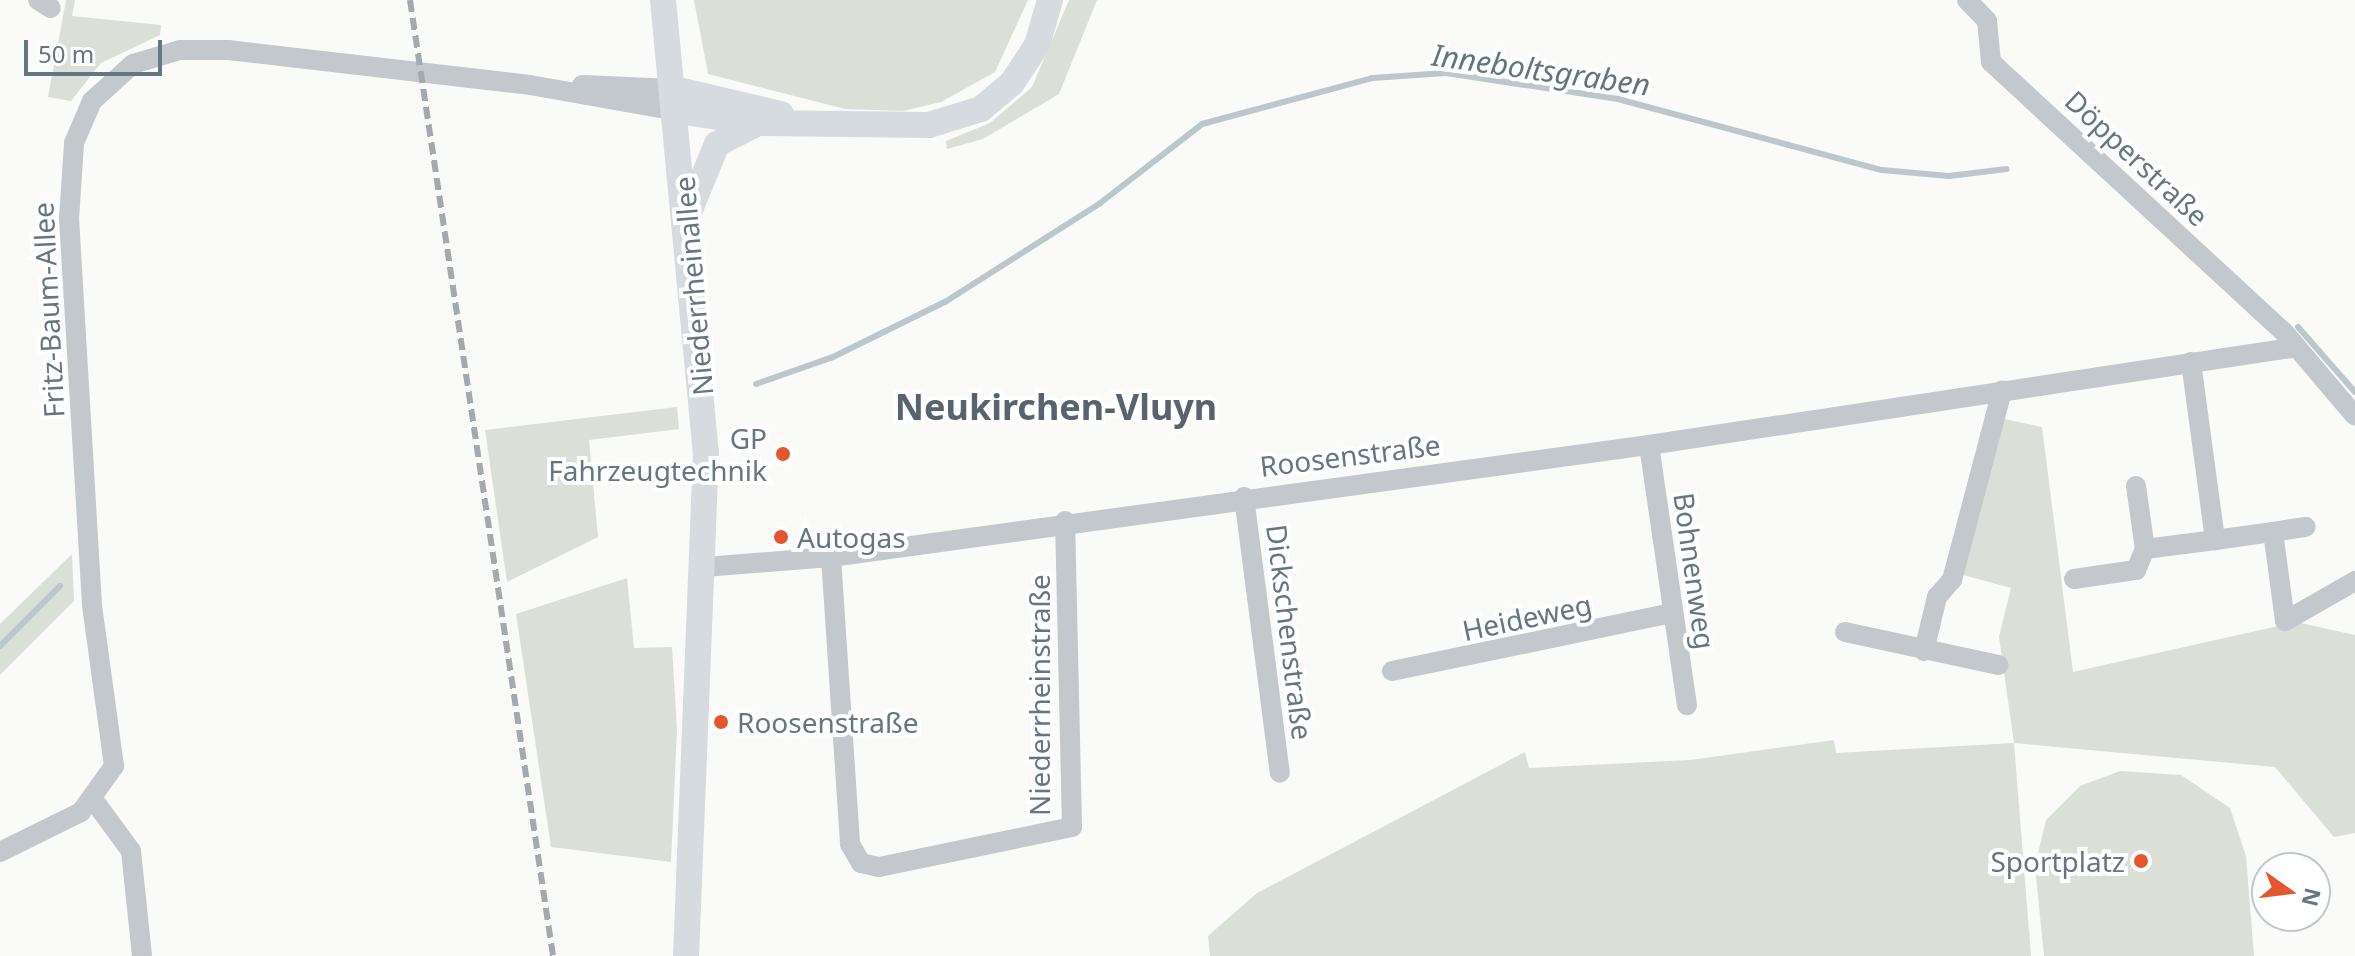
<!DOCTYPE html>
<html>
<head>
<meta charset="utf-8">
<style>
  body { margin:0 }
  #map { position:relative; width:2355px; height:956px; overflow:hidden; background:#fafaf8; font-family:"Noto Sans",sans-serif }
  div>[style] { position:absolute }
  .green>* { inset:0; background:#dadfd7 }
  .stream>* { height:6px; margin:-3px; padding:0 3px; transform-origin:3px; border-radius:3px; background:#bbc7cb }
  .minor>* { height:20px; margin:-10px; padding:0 10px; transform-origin:10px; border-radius:10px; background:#c3c8cc }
  .major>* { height:26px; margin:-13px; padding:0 13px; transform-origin:13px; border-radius:13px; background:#d6dbdf }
  .rail>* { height:6px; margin-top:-3px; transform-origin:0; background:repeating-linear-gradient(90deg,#a2aab0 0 12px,transparent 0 18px) }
  .dots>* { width:22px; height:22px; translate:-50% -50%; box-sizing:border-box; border:4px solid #fff; border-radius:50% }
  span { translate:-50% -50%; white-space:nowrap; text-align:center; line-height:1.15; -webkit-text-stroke:8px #fff; paint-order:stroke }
  .street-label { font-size:28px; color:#657683 }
  .poi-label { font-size:28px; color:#657683 }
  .right { translate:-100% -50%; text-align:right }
  .left { translate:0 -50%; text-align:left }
  .water-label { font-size:30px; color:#60757c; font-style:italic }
  .district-label { font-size:36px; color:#57646e; font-weight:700 }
  .north { position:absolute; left:2251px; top:852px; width:80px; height:80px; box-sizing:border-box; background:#fff; border:2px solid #c1c8cd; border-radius:50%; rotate:104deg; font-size:22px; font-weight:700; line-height:32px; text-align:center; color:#657683 }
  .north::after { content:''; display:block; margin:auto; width:28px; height:36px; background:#e4572e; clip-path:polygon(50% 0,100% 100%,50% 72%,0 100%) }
  .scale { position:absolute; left:24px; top:40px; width:138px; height:36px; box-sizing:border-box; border:4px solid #657683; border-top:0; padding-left:10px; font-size:24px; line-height:28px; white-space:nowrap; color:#657683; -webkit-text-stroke:6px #fff; paint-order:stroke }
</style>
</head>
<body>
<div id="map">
  <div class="green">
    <i style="clip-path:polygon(66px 0,75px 0,72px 16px,161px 25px,160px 35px,101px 63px,71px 101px,48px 97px)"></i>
    <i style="clip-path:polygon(694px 0,1028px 0,995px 72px,941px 102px,903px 111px,845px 109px,708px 74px)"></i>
    <i style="clip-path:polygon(1069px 0,1097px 0,1059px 94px,983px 139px,947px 149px,946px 141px,990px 123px,1032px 87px)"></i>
    <i style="clip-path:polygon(677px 407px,679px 429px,589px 440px,598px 537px,507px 582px,485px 430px)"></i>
    <i style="clip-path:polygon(2004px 419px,2042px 427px,2073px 672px,2296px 622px,2355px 635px,2355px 833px,2334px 837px,2275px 767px,2014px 743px,2031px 956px,1210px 956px,1208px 936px,1257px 893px,1525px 752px,1529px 768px,1690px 760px,1834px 740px,1836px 753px,2014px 743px,1999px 637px,2011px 588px,1963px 575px)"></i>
    <i style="clip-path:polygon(72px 554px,74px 601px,0 675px,0 624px)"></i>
    <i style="clip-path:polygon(627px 578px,634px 648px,672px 647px,677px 729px,671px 862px,551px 847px,516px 614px)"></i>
    <i style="clip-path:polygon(2120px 771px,2181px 775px,2230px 808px,2246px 856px,2254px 956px,2044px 956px,2035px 866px,2046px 820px,2080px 786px)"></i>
  </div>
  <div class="stream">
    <i style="left:2298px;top:327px;width:86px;rotate:48.8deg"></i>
    <i style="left:756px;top:384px;width:82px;rotate:-19.3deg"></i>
    <i style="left:833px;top:357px;width:125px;rotate:-26.2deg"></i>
    <i style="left:945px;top:302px;width:183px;rotate:-32.5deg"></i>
    <i style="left:1099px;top:204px;width:130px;rotate:-37.8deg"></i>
    <i style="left:1202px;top:124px;width:176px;rotate:-15.1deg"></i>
    <i style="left:1372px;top:78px;width:74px;rotate:-3.9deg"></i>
    <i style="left:1446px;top:73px;width:174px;rotate:8.6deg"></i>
    <i style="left:1618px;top:99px;width:273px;rotate:15.1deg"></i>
    <i style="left:1882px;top:170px;width:67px;rotate:5.1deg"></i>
    <i style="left:1949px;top:176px;width:58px;rotate:-6.9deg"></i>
    <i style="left:0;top:646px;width:85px;rotate:-45deg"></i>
  </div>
  <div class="minor">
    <i style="left:38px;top:0;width:15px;rotate:32deg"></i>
    <i style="left:1967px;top:0;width:29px;rotate:46deg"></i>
    <i style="left:1987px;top:21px;width:41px;rotate:84.4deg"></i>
    <i style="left:1991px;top:62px;width:397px;rotate:42.7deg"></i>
    <i style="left:2283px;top:331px;width:111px;rotate:49.7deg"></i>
    <i style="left:582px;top:85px;width:92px;rotate:2.5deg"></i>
    <i style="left:2191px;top:362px;width:180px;rotate:82.3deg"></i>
    <i style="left:2215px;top:540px;width:59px;rotate:-7.9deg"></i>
    <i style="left:2273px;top:532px;width:90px;rotate:82.3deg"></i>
    <i style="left:2285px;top:621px;width:81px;rotate:-29.7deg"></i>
    <i style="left:1649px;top:445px;width:263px;rotate:81.7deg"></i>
    <i style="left:2136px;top:486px;width:64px;rotate:81.9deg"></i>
    <i style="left:2145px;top:549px;width:71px;rotate:-7.3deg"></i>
    <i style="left:1244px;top:497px;width:278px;rotate:82.6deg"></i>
    <i style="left:2273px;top:532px;width:33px;rotate:-9deg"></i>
    <i style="left:831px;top:557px;width:288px;rotate:86.2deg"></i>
    <i style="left:850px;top:844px;width:22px;rotate:60deg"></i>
    <i style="left:861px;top:863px;width:18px;rotate:13deg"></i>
    <i style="left:879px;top:867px;width:197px;rotate:-11.7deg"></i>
    <i style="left:1072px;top:827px;width:306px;rotate:-91.3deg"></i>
    <i style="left:704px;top:567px;width:127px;rotate:-4.5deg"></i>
    <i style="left:831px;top:557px;width:826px;rotate:-7.8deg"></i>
    <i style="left:1649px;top:445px;width:649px;rotate:-8.59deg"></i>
    <i style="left:2074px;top:579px;width:63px;rotate:-8.3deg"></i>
    <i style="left:2136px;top:570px;width:23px;rotate:-67deg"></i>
    <i style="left:1845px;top:632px;width:157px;rotate:12.1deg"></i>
    <i style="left:1924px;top:651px;width:56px;rotate:-76.5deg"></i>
    <i style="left:1937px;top:597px;width:23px;rotate:-49deg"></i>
    <i style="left:1952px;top:580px;width:196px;rotate:-75.2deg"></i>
    <i style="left:1392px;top:671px;width:287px;rotate:-11.7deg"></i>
    <i style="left:95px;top:802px;width:61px;rotate:53.7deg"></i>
    <i style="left:131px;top:851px;width:106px;rotate:84deg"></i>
    <i style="left:0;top:852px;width:90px;rotate:-26.3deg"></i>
    <i style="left:81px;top:812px;width:57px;rotate:-54.3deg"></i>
    <i style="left:114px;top:766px;width:162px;rotate:-97.8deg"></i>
    <i style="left:92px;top:605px;width:387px;rotate:-93.4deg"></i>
    <i style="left:69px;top:219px;width:76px;rotate:-86.2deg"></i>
    <i style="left:74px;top:143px;width:46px;rotate:-66.8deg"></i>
    <i style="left:92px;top:101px;width:55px;rotate:-42.1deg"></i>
    <i style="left:133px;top:64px;width:49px;rotate:-16.6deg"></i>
    <i style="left:180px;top:50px;width:48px"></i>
    <i style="left:228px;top:50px;width:304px;rotate:6.6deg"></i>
    <i style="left:530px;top:85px;width:149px;rotate:10deg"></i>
  </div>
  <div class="major">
    <i style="left:663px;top:0;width:454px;rotate:84.6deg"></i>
    <i style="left:706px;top:452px;width:504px;rotate:92.27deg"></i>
    <i style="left:674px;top:89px;width:110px;rotate:13.2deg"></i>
    <i style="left:677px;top:111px;width:82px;rotate:8.4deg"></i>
    <i style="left:758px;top:123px;width:171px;rotate:0.7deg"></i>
    <i style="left:929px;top:125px;width:54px;rotate:-17.1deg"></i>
    <i style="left:981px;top:109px;width:40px;rotate:-40deg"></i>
    <i style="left:1012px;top:83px;width:45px;rotate:-56.7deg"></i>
    <i style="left:1037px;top:45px;width:47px;rotate:-73.9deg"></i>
    <i style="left:691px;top:207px;width:68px;rotate:-67.6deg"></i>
    <i style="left:717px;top:144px;width:44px;rotate:-27.1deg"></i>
  </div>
  <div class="rail">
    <i style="left:410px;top:0;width:967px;rotate:81.49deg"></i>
  </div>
  <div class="dots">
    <i style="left:783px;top:454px;background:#e4572e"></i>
    <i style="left:781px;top:537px;background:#e4572e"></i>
    <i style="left:721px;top:722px;background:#e4572e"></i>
    <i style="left:2141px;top:861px;background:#e4572e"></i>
  </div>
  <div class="street-label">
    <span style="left:2137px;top:158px;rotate:43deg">Döpperstraße</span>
    <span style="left:693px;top:286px;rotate:-95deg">Niederrheinallee</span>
    <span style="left:48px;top:310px;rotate:-93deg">Fritz-Baum-Allee</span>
    <span style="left:1350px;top:455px;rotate:-7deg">Roosenstraße</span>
    <span style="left:1695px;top:571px;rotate:82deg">Bohnenweg</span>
    <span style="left:1527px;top:617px;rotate:-12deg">Heideweg</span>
    <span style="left:1290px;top:632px;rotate:83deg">Dickschenstraße</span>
    <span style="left:1039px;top:695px;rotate:-90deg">Niederrheinstraße</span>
  </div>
  <div class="poi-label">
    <span class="right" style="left:767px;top:454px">GP<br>Fahrzeugtechnik</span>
    <span class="left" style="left:797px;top:537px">Autogas</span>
    <span class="left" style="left:737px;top:722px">Roosenstraße</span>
    <span class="right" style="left:2125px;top:861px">Sportplatz</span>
  </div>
  <div class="water-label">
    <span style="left:1541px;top:70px;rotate:8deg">Inneboltsgraben</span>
  </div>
  <div class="district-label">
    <span style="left:1056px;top:407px">Neukirchen-Vluyn</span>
  </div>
  <div class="north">N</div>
  <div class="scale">50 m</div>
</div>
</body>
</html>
